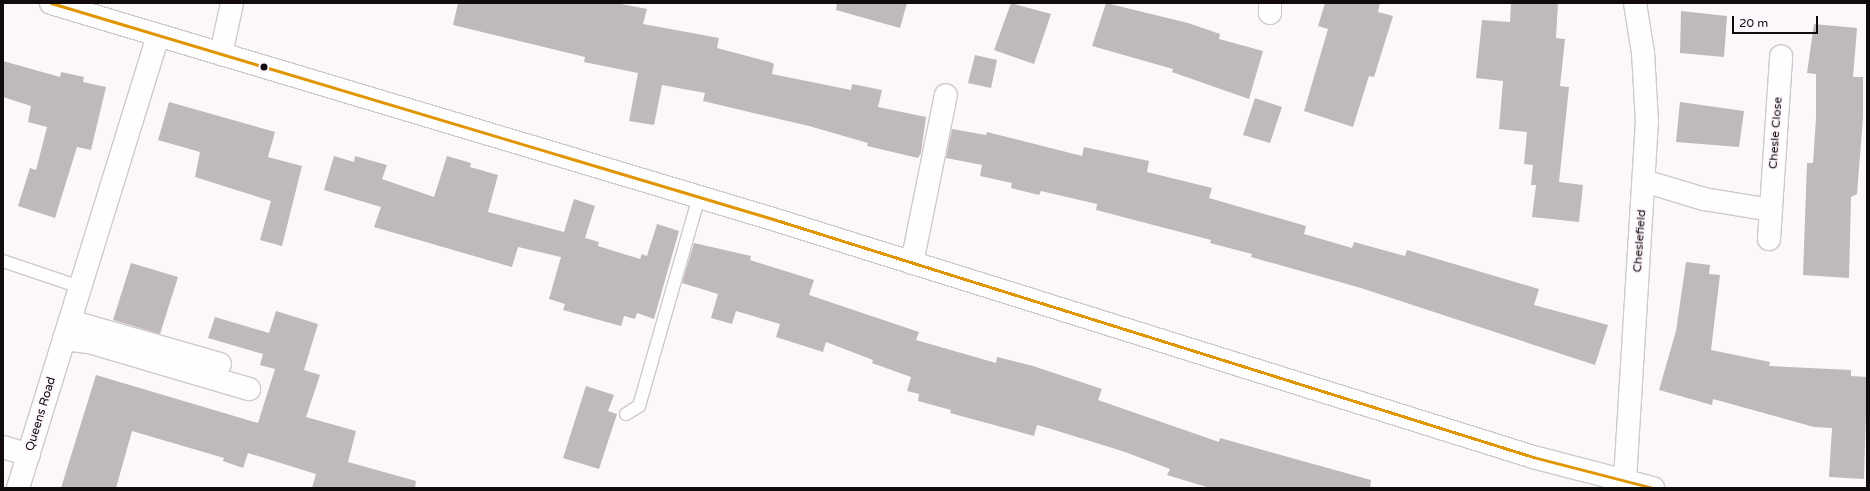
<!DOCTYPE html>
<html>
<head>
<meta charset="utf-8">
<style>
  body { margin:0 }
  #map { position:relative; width:1870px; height:491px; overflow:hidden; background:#fcf7fb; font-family:"Varela Round",sans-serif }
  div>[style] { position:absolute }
  .building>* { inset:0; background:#bfb9b9 }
  .roads { filter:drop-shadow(1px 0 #cec9cd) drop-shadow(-1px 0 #cec9cd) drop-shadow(0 1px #cec9cd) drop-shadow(0 -1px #cec9cd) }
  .service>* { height:12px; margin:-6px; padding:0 6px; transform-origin:6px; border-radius:6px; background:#fffefe }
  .minor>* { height:22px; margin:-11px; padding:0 11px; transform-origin:11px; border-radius:11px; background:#fffefe }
  .tertiary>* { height:22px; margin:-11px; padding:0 11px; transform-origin:11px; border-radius:11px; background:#fffefe }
  .bus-1>* { height:3px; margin:-1.5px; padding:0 1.5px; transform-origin:1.5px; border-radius:1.5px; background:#e09602 }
  .dots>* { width:11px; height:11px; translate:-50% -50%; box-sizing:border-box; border:2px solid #fdf6fc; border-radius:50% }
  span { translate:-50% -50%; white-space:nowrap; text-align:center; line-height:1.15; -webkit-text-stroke:4px #fdf6fc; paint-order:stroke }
  .street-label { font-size:12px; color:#110b10 }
  .frame { position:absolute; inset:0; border:4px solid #110b10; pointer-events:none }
  .scale { position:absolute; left:1732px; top:16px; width:86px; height:18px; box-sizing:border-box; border:2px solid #110b10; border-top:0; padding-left:5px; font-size:12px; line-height:14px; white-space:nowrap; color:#110b10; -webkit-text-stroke:3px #fdf6fc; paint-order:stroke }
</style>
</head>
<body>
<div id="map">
  <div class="building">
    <i style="clip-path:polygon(458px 3px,616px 3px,647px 9px,643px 24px,719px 38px,717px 48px,770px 62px,774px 64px,772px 74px,851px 90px,852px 84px,882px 90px,878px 107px,926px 117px,921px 153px,918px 158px,867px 146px,868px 143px,809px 126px,703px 101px,705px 93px,662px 85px,654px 125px,629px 121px,638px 73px,584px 62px,585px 57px,453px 25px)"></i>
    <i style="clip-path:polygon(837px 3px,907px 3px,900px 28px,836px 10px)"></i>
    <i style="clip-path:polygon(1011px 3px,1051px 14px,1034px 64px,994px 50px)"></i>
    <i style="clip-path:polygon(1106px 3px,1188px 23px,1220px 34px,1219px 39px,1263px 51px,1249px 99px,1172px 72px,1173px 69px,1092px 46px)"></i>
    <i style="clip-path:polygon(1325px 3px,1380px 3px,1378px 12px,1393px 16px,1374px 77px,1369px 76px,1353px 127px,1304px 111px,1328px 29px,1318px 26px)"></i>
    <i style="clip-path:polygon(1511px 3px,1558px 3px,1556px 38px,1565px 39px,1560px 86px,1569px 87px,1559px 182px,1583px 185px,1579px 222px,1532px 217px,1536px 185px,1531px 185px,1533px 165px,1524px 164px,1527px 132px,1499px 129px,1503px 81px,1476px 78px,1482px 20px,1510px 22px)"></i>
    <i style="clip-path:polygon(1681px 11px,1727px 16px,1724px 57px,1680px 53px)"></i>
    <i style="clip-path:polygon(1814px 24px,1857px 28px,1853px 77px,1863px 77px,1863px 117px,1857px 194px,1851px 197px,1849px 278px,1803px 275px,1807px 163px,1813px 163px,1816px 118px,1816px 74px,1807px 73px)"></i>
    <i style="clip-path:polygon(975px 55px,997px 60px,991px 88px,968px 83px)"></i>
    <i style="clip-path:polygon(3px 61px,60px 77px,61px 72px,84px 77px,83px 82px,106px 87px,91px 150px,77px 147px,55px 218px,18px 206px,30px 168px,36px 170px,47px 127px,28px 122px,31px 106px,3px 97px)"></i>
    <i style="clip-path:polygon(1255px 98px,1282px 107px,1270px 143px,1243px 135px)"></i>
    <i style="clip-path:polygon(169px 102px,275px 132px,268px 157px,302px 166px,282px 246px,260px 240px,271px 201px,195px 177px,200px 152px,158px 140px)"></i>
    <i style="clip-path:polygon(1680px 102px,1744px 111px,1739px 147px,1676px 142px)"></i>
    <i style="clip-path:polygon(952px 129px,986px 135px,987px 132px,1082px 156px,1084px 147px,1149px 161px,1147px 172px,1212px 188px,1209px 198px,1306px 226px,1304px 234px,1352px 248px,1354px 242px,1405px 256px,1407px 250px,1539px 289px,1534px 305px,1608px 325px,1595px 365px,1361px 288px,1251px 257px,1252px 254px,1210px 243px,1211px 240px,1096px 210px,1097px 204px,1041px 191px,1039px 195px,1011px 188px,1012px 183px,980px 176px,982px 165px,946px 158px)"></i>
    <i style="clip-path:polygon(334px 156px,354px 162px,355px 156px,387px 165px,382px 179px,434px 197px,447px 156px,471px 163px,470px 167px,498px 175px,488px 212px,564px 232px,574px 199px,595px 206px,585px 238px,599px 242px,598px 246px,640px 259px,642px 254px,647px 256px,657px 224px,679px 231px,654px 319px,637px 313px,635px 319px,624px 316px,621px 326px,563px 310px,565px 304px,549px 299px,561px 257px,518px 247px,512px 267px,374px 227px,381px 207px,324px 190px)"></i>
    <i style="clip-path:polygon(694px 243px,751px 256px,750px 260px,814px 280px,809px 295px,919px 332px,916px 340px,996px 363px,997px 357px,1033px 366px,1102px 389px,1098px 400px,1219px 442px,1220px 438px,1371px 480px,1370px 488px,1210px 488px,1167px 475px,1170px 469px,1125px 452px,1048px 428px,1037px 425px,1034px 436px,950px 413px,951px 410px,918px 401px,919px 394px,907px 391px,911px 377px,872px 363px,873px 360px,826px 342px,823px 352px,776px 337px,780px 324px,736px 311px,732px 324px,711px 318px,718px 294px,682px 283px)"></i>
    <i style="clip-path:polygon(1686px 262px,1710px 265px,1709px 274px,1720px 275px,1711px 350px,1770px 362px,1769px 366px,1851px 370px,1851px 376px,1867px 377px,1864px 479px,1829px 477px,1832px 428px,1814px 427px,1713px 399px,1712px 405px,1659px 390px,1676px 331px)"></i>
    <i style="clip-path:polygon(131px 263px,178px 277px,160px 334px,113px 320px)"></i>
    <i style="clip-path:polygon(276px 311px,318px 324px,304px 370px,320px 375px,306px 417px,356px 431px,348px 462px,416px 481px,415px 488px,312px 488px,316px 474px,248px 453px,243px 468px,223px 461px,224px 458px,132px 431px,116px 488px,61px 488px,96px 375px,258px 423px,275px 369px,260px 365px,263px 354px,208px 338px,215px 317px,269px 333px)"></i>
    <i style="clip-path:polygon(586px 386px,614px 395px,608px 411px,617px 414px,599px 469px,563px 458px)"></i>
  </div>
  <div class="roads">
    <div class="service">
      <i style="left:3px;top:261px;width:81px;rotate:18.7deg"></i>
      <i style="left:626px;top:414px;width:15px;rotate:-32deg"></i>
      <i style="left:639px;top:406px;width:217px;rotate:-74deg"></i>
    </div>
    <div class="minor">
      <i style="left:1270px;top:3px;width:10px;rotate:90deg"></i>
      <i style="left:221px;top:54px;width:52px;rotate:-77.8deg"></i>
      <i style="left:1644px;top:181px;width:63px;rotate:16.7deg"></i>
      <i style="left:1704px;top:199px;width:68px;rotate:9.3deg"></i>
      <i style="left:1769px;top:239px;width:183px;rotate:-86.2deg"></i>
      <i style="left:912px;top:263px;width:171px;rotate:-78.6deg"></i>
      <i style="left:70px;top:321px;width:156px;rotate:16deg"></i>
      <i style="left:64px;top:339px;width:25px;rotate:7deg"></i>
      <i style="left:89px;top:342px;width:167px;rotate:16.4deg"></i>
      <i style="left:3px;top:447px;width:27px;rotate:17deg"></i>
      <i style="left:1625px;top:480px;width:359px;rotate:-86.5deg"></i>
      <i style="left:1647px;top:122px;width:69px;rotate:-93.3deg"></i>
      <i style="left:1643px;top:53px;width:51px;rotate:-99.1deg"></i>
      <i style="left:18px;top:488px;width:474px;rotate:-72.8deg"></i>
    </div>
    <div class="tertiary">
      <i style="left:51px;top:3px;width:757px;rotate:16.66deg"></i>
      <i style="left:776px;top:220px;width:793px;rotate:17.38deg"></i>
      <i style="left:1533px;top:457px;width:124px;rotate:14.5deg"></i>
    </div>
  </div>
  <div class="bus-1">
    <i style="left:51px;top:3px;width:757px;rotate:16.66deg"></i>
    <i style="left:776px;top:220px;width:793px;rotate:17.38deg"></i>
    <i style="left:1533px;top:457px;width:124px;rotate:14.5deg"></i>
  </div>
  <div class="dots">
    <i style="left:264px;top:67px;background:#110b10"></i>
  </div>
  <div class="street-label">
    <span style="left:1776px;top:133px;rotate:-86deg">Chesle Close</span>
    <span style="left:1640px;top:241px;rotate:-86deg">Cheslefield</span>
    <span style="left:41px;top:414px;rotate:-73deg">Queens Road</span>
  </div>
  <div class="frame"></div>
  <div class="scale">20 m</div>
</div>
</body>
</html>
